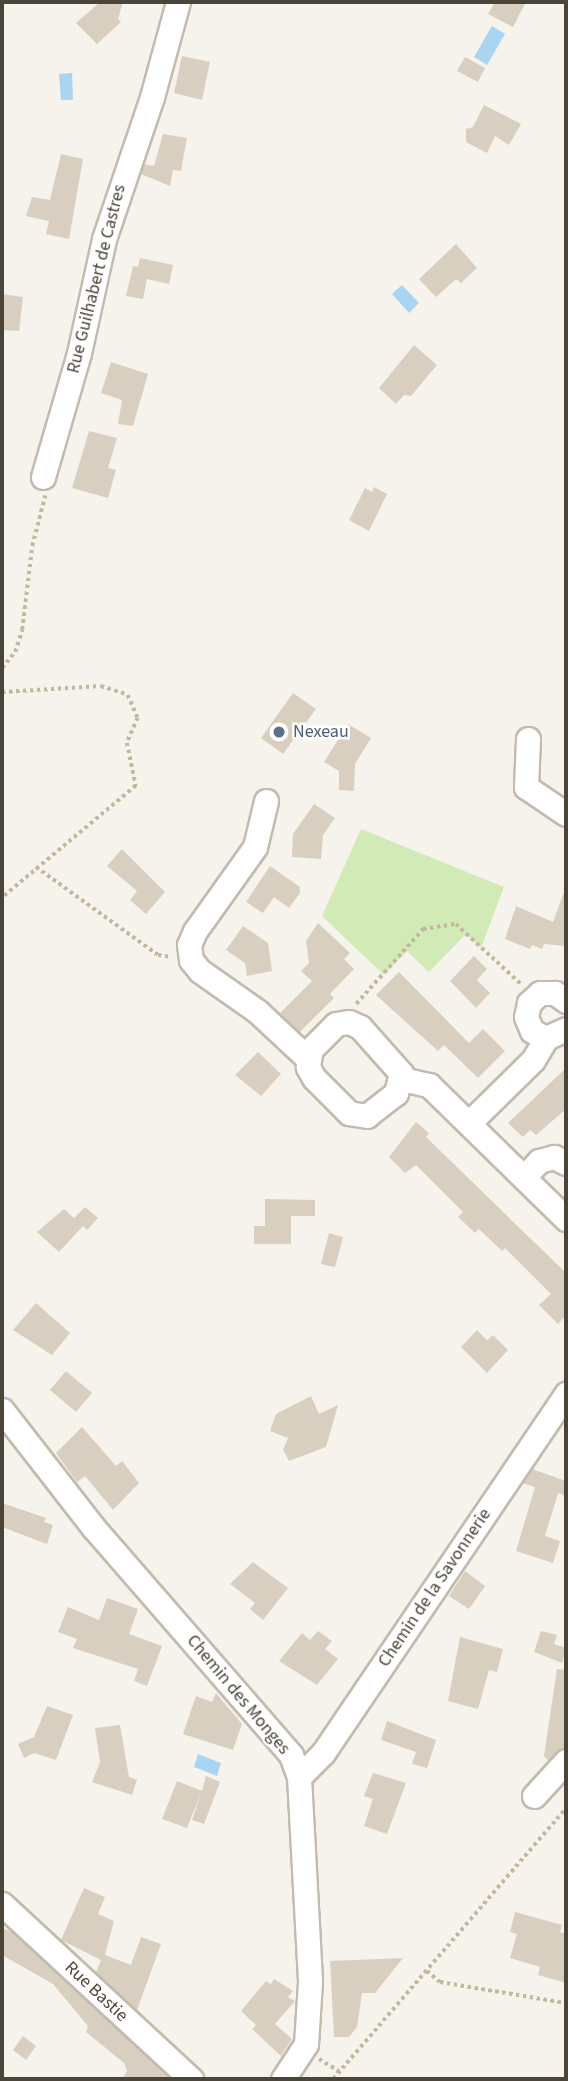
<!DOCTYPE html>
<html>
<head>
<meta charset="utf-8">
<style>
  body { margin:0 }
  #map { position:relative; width:568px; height:2081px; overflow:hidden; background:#f6f3ec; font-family:"Source Sans 3",sans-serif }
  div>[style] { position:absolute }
  .green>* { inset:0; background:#d2eab5 }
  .water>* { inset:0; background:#a9d4f2 }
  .building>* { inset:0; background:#d8cfc1 }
  .path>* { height:3.5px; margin-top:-1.75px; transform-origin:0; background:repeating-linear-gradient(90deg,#c4b79f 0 3.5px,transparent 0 7px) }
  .roads { filter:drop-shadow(2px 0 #c2bbae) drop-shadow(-2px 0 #c2bbae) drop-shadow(0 2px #c2bbae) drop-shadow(0 -2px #c2bbae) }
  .minor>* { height:23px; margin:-11.5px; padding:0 11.5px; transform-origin:11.5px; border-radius:11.5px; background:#fff }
  .dots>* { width:19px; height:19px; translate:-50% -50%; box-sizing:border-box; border:4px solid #fff; border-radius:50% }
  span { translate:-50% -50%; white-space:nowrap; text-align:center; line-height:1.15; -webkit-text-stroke:5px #fff; paint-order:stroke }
  .street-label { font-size:18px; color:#4b4439 }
  .service-label { font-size:18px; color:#4e5e75 }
  .left { translate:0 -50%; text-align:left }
  .frame { position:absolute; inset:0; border:4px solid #4b4439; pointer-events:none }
</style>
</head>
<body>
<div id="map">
  <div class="green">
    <i style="clip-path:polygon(361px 829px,504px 887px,481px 948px,466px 934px,429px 972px,407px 951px,384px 975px,322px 916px)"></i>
  </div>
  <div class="water">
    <i style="clip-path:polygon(492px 26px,505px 34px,487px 65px,474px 57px)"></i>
    <i style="clip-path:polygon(72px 73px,73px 100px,61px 100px,59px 74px)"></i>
    <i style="clip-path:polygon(402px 285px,419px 303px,409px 313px,392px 294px)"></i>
    <i style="clip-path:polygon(198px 1754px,221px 1763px,217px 1776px,194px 1767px)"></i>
  </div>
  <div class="building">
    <i style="clip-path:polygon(100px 2px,123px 2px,118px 19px,121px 22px,97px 44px,76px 23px)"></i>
    <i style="clip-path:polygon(495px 2px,526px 2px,513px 27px,488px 14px)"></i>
    <i style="clip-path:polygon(182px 56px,210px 62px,202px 100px,174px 93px)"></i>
    <i style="clip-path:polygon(465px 57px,485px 68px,478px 82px,457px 71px)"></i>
    <i style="clip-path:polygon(484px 105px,521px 124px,509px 145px,495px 136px,487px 153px,466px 142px,466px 129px,473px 127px)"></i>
    <i style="clip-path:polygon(163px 134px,187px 138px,181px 171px,173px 170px,170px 186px,141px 174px,144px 164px,154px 166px)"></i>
    <i style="clip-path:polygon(61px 154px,83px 159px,69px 239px,46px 234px,49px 221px,26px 216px,32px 197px,50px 200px)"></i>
    <i style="clip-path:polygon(456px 244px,477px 268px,461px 283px,456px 279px,436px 297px,419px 279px)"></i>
    <i style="clip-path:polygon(140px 258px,173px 265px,169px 284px,147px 279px,143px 299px,126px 296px,133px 266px,138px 267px)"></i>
    <i style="clip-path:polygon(2px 294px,23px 297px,19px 331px,2px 330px)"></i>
    <i style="clip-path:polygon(414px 345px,437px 365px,411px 396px,404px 395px,396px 404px,379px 388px)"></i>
    <i style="clip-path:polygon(111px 362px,148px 374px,133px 426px,118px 424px,122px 400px,101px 393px)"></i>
    <i style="clip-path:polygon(89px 431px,117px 438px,108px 468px,116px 470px,108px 498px,72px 488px)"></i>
    <i style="clip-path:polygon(374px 487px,387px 494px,369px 531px,349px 520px,365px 488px,372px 492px)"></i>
    <i style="clip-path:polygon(293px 693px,316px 709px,283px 754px,261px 738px)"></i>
    <i style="clip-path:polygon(348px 724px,371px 738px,355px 764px,354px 791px,339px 790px,339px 771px,324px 762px)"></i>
    <i style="clip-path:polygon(314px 804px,335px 818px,323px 835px,321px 859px,292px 857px,293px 834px)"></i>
    <i style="clip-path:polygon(122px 849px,165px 892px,146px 914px,130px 900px,137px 891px,107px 866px)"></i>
    <i style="clip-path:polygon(270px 866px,300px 887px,300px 893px,289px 908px,274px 897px,263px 913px,246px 902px)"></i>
    <i style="clip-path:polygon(564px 892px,566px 946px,544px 944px,542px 949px,532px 945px,530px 949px,505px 939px,516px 906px,553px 922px)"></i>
    <i style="clip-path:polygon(318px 923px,350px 953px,344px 959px,354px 969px,330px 994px,334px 998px,300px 1032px,280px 1013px,312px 981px,301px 971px,309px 963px,306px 941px)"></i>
    <i style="clip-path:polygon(243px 926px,268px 943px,272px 971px,247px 976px,245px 963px,226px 950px)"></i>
    <i style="clip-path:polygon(474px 956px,487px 969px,477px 980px,490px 993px,476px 1008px,450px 981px)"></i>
    <i style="clip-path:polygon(399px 972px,469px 1043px,483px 1029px,505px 1051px,478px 1078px,444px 1045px,438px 1051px,376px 995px)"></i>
    <i style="clip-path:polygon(258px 1052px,281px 1074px,261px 1096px,235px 1075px)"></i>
    <i style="clip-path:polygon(566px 1068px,566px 1109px,536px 1135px,530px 1130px,523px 1137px,508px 1123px)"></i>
    <i style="clip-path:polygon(416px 1122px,429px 1133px,426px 1137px,566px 1273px,566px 1315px,558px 1324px,539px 1305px,551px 1294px,505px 1248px,502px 1251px,479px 1229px,475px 1233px,458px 1217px,463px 1212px,416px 1165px,405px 1173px,389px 1157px)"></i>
    <i style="clip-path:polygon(265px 1199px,315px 1200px,315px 1216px,291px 1216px,291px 1244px,254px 1244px,254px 1226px,265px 1226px)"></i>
    <i style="clip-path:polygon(85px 1207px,98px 1218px,87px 1230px,83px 1226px,59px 1252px,37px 1232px,64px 1209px,74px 1218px)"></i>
    <i style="clip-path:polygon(329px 1233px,343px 1237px,335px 1267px,321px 1264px)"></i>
    <i style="clip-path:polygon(36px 1303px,70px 1333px,52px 1355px,13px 1330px)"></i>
    <i style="clip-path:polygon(477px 1330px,487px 1340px,493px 1335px,508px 1350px,487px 1373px,461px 1347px)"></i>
    <i style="clip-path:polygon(66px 1371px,92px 1393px,76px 1412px,50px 1390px)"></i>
    <i style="clip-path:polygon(311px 1396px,319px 1414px,338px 1405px,326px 1447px,289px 1461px,283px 1450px,288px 1438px,270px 1431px,276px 1414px)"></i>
    <i style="clip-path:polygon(82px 1427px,116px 1466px,122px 1461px,139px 1483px,113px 1510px,85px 1476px,77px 1482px,56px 1453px)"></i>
    <i style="clip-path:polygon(532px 1469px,566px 1481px,566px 1496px,558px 1493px,545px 1536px,560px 1541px,553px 1563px,516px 1551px,535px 1487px,522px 1483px)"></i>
    <i style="clip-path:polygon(2px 1503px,46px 1518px,44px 1522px,53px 1525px,47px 1544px,2px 1527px)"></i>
    <i style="clip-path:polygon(253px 1562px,288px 1588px,263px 1620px,250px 1609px,255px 1603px,230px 1584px)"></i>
    <i style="clip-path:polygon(465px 1571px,485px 1586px,469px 1609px,449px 1596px)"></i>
    <i style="clip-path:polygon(107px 1598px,138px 1609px,129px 1634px,162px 1646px,147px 1686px,134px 1681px,138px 1669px,73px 1648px,77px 1639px,58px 1632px,68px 1607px,99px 1620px)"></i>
    <i style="clip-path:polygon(318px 1631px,332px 1641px,325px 1649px,338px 1659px,317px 1685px,279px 1661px,302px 1633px,310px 1640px)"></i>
    <i style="clip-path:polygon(541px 1631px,557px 1635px,554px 1644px,566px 1648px,562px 1663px,534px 1652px)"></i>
    <i style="clip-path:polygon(460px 1637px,503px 1649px,497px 1672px,489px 1670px,478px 1709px,448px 1701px)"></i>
    <i style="clip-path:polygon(557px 1669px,566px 1670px,566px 1747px,548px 1760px,544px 1756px)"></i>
    <i style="clip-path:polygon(216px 1693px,242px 1724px,233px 1750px,183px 1734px,196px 1696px,212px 1702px)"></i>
    <i style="clip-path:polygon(47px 1706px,73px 1715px,56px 1760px,34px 1753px,24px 1758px,18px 1744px,34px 1737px)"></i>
    <i style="clip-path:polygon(387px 1721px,436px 1740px,427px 1768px,412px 1764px,416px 1752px,381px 1740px)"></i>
    <i style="clip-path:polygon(120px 1725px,129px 1777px,137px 1780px,132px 1795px,92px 1782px,100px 1762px,95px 1728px)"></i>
    <i style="clip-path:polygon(373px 1773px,406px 1783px,387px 1834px,364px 1826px,373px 1799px,364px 1796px)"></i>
    <i style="clip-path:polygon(206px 1776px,220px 1782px,204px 1824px,192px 1820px,201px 1793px,187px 1828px,162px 1819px,177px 1781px,202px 1791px)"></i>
    <i style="clip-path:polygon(84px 1888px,105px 1897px,98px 1914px,114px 1921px,105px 1955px,131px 1965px,141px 1937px,161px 1944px,137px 2010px,96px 1972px,101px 1960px,61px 1940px)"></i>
    <i style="clip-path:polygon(515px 1912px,562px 1925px,560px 1932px,566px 1934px,566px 1983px,538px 1975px,540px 1967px,510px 1958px,517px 1934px,510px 1932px)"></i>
    <i style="clip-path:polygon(2px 1928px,12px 1932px,171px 2079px,122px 2079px,127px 2071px,124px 2063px,86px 2032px,88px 2026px,53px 1984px,2px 1955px)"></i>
    <i style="clip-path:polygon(403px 1958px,375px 1993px,362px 1993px,357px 2027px,349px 2037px,334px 2037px,330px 1961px)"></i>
    <i style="clip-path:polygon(274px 1979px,293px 1991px,288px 1997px,295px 2001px,275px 2024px,292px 2039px,281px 2056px,252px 2029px,256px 2025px,241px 2011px,266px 1981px,271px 1984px)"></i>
    <i style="clip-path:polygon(23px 2036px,36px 2046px,26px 2060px,13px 2050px)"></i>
  </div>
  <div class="path">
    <i style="left:2px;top:668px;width:21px;rotate:-51deg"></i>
    <i style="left:15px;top:652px;width:23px;rotate:-72deg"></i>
    <i style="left:22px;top:630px;width:85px;rotate:-83.2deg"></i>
    <i style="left:32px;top:546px;width:52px;rotate:-75.4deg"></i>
    <i style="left:2px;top:692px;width:99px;rotate:-3.5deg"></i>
    <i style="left:101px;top:686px;width:28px;rotate:18deg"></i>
    <i style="left:128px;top:695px;width:25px;rotate:67deg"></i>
    <i style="left:138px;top:718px;width:27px;rotate:114deg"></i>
    <i style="left:127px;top:743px;width:44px;rotate:78.2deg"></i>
    <i style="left:136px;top:786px;width:175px;rotate:140.1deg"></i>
    <i style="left:36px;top:867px;width:150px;rotate:35.8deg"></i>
    <i style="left:158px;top:955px;width:14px;rotate:8deg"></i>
    <i style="left:356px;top:1004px;width:101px;rotate:-48.2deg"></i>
    <i style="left:423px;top:929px;width:33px;rotate:-9deg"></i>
    <i style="left:456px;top:924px;width:88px;rotate:42.7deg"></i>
    <i style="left:427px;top:1971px;width:17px;rotate:40deg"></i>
    <i style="left:440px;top:1982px;width:128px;rotate:9.5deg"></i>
    <i style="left:319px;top:2059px;width:23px;rotate:31deg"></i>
    <i style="left:333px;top:2079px;width:357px;rotate:-49.3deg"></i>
  </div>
  <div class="roads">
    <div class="minor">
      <i style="left:43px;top:477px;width:129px;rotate:-73.8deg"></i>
      <i style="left:79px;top:353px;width:117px;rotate:-77.6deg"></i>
      <i style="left:104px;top:239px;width:150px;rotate:-71.3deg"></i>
      <i style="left:152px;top:97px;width:98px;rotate:-74.7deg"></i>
      <i style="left:528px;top:739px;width:48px;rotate:92.4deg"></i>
      <i style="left:526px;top:787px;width:48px;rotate:34deg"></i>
      <i style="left:266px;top:801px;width:47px;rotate:103.4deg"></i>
      <i style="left:255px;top:847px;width:103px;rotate:125.5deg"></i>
      <i style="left:195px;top:931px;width:15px;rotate:113deg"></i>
      <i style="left:189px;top:945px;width:15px;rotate:82deg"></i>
      <i style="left:191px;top:960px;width:14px;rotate:51deg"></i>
      <i style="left:200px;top:971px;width:70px;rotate:35.1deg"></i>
      <i style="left:257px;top:1011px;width:69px;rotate:43.2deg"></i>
      <i style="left:566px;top:1001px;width:14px;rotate:-144deg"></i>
      <i style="left:555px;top:993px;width:15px;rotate:180deg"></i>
      <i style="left:540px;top:993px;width:15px;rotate:138deg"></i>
      <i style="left:529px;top:1003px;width:14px;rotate:102deg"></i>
      <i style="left:526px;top:1017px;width:15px;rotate:67deg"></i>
      <i style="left:532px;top:1031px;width:16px;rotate:27deg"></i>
      <i style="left:546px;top:1038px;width:22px;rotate:-24deg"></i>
      <i style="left:349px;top:1022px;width:12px;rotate:24deg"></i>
      <i style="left:360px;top:1027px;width:62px;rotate:48.3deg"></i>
      <i style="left:401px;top:1073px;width:21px;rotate:104deg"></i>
      <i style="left:396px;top:1093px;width:37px;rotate:142deg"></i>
      <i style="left:367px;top:1116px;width:18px;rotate:-171deg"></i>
      <i style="left:349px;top:1113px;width:49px;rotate:-135deg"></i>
      <i style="left:314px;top:1078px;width:13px;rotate:-119deg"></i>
      <i style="left:308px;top:1067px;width:18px;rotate:-81deg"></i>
      <i style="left:311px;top:1049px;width:35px;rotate:-45deg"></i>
      <i style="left:336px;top:1024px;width:13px;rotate:-9deg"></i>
      <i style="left:402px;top:1079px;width:28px;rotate:13deg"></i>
      <i style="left:429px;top:1085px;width:192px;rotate:44.4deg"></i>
      <i style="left:470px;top:1122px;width:88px;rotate:-44.5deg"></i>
      <i style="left:533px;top:1060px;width:26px;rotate:-59deg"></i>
      <i style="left:525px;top:1176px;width:21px;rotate:-47deg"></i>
      <i style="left:539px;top:1161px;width:16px;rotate:-15deg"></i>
      <i style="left:554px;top:1157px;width:13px;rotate:27deg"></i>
      <i style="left:2px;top:1410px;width:148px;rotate:52.1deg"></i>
      <i style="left:93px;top:1527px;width:302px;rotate:49deg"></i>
      <i style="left:291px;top:1755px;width:23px;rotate:70deg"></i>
      <i style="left:299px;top:1777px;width:205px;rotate:86.9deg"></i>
      <i style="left:310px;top:1982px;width:62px;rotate:93.7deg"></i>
      <i style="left:306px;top:2044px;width:42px;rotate:123.3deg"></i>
      <i style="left:299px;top:1777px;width:34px;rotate:-45deg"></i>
      <i style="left:323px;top:1753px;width:434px;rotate:-55.9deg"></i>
      <i style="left:534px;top:1796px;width:47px;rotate:-47.6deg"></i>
      <i style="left:2px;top:1904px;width:258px;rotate:42.8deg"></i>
    </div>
  </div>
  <div class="dots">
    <i style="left:279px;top:732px;background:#5c6f8a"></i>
  </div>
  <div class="street-label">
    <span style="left:97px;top:279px;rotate:-76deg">Rue Guilhabert de Castres</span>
    <span style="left:435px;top:1588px;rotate:-56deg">Chemin de la Savonnerie</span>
    <span style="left:238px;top:1695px;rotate:50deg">Chemin des Monges</span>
    <span style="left:96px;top:1992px;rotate:43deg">Rue Bastie</span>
  </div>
  <div class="service-label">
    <span class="left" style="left:293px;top:732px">Nexeau</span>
  </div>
  <div class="frame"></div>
</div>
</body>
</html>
